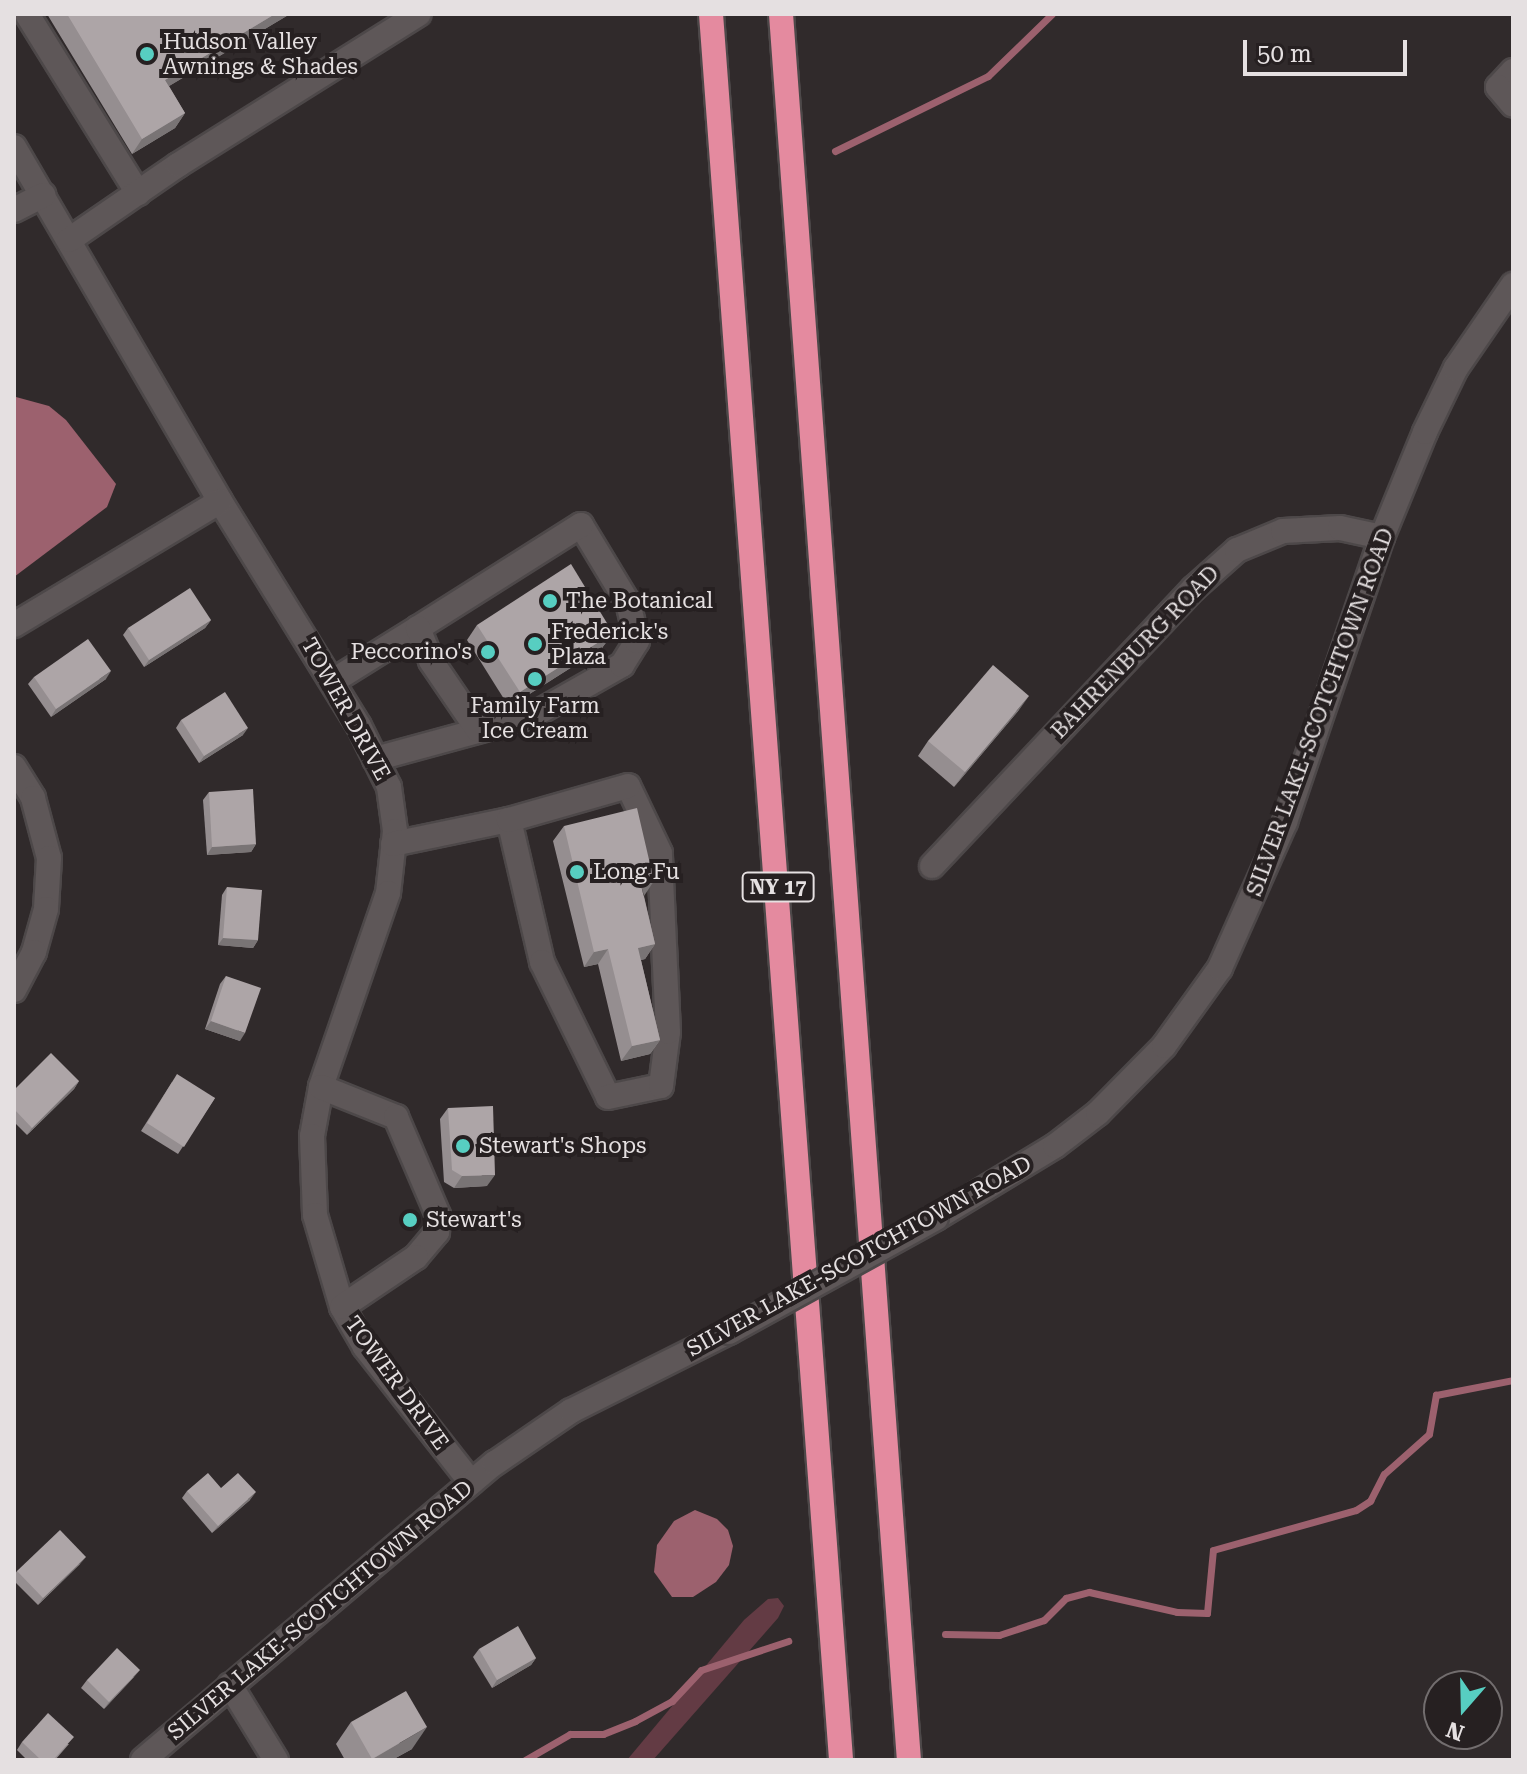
<!DOCTYPE html>
<html>
<head>
<meta charset="utf-8">
<style>
  body { margin:0 }
  #map { position:relative; width:1527px; height:1774px; overflow:hidden; background:#302a2b; font-family:"Roboto Serif",serif }
  div>[style] { position:absolute }
  .green>* { inset:0; background:#633b44 }
  .water>* { inset:0; background:#9c616e }
  .stream>* { height:7px; margin:-3.5px; padding:0 3.5px; transform-origin:3.5px; border-radius:3.5px; background:#9c616e }
  .roads { filter:drop-shadow(2px 0 #4d4849) drop-shadow(-2px 0 #4d4849) drop-shadow(0 2px #4d4849) drop-shadow(0 -2px #4d4849) }
  .minor>* { height:24px; margin:-12px; padding:0 12px; transform-origin:12px; border-radius:12px; background:#5e5758 }
  .highway>* { height:24px; margin:-12px; padding:0 12px; transform-origin:12px; border-radius:12px; background:#e48a9f }
  .bridges { filter:drop-shadow(2px 0 #4d4849) drop-shadow(-2px 0 #4d4849) drop-shadow(0 2px #4d4849) drop-shadow(0 -2px #4d4849) }
  .minor-bridge>* { height:24px; margin:-12px; padding:0 12px; transform-origin:12px; border-radius:12px; background:#5e5758 }
  .wall>* { inset:0; background:#958e90 }
  .shaded-wall>* { inset:0; background:#797475 }
  .building>* { inset:0; background:#ada5a7 }
  .dots>* { width:22px; height:22px; translate:-50% -50%; box-sizing:border-box; border:4px solid #262021; border-radius:50% }
  span { translate:-50% -50%; white-space:nowrap; text-align:center; line-height:1.15; -webkit-text-stroke:8px #262021; paint-order:stroke }
  .shield-label span { padding:2px 6px; background:#262021; border:2px solid; border-radius:6px; -webkit-text-stroke-width:0 }
  .shield-label { font-size:20px; color:#e5e0e1; font-weight:700 }
  .poi-label { font-size:22px; color:#e5e0e1 }
  .left { translate:0 -50%; text-align:left }
  .right { translate:-100% -50%; text-align:right }
  .street-label { font-size:22px; color:#e5e0e1 }
  .frame { position:absolute; inset:0; border:16px solid #e5e0e1; pointer-events:none }
  .north { position:absolute; left:1423px; top:1670px; width:80px; height:80px; box-sizing:border-box; background:#262021; border:2px solid #726d6e; border-radius:50%; rotate:200deg; font-size:22px; font-weight:700; line-height:32px; text-align:center; color:#e5e0e1 }
  .north::after { content:''; display:block; margin:auto; width:28px; height:36px; background:#57cec1; clip-path:polygon(50% 0,100% 100%,50% 72%,0 100%) }
  .scale { position:absolute; left:1243px; top:40px; width:164px; height:36px; box-sizing:border-box; border:4px solid #e5e0e1; border-top:0; padding-left:10px; font-size:24px; line-height:28px; white-space:nowrap; color:#e5e0e1; -webkit-text-stroke:6px #262021; paint-order:stroke }
</style>
</head>
<body>
<div id="map">
  <div class="green">
    <i style="clip-path:polygon(778px 1598px,784px 1606px,778px 1618px,653px 1760px,627px 1760px,744px 1620px,768px 1599px)"></i>
  </div>
  <div class="water">
    <i style="clip-path:polygon(16px 397px,49px 406px,66px 420px,116px 484px,107px 507px,14px 577px)"></i>
    <i style="clip-path:polygon(695px 1510px,717px 1519px,728px 1530px,733px 1546px,729px 1565px,716px 1582px,693px 1597px,672px 1597px,654px 1572px,657px 1545px,674px 1521px)"></i>
  </div>
  <div class="stream">
    <i style="left:835px;top:151px;width:170px;rotate:-26.1deg"></i>
    <i style="left:988px;top:76px;width:89px;rotate:-44.1deg"></i>
    <i style="left:945px;top:1634px;width:54px;rotate:1.1deg"></i>
    <i style="left:999px;top:1635px;width:47px;rotate:-18.4deg"></i>
    <i style="left:1044px;top:1620px;width:31px;rotate:-45deg"></i>
    <i style="left:1066px;top:1598px;width:24px;rotate:-15deg"></i>
    <i style="left:1089px;top:1592px;width:90px;rotate:12.8deg"></i>
    <i style="left:1177px;top:1612px;width:30px;rotate:2deg"></i>
    <i style="left:1207px;top:1613px;width:63px;rotate:-84.6deg"></i>
    <i style="left:1213px;top:1550px;width:148px;rotate:-15.6deg"></i>
    <i style="left:1356px;top:1510px;width:17px;rotate:-33deg"></i>
    <i style="left:1370px;top:1501px;width:30px;rotate:-63deg"></i>
    <i style="left:1384px;top:1474px;width:60px;rotate:-41.6deg"></i>
    <i style="left:1429px;top:1434px;width:40px;rotate:-80deg"></i>
    <i style="left:1436px;top:1395px;width:78px;rotate:-11deg"></i>
    <i style="left:525px;top:1760px;width:52px;rotate:-30deg"></i>
    <i style="left:570px;top:1734px;width:33px"></i>
    <i style="left:603px;top:1734px;width:35px;rotate:-22deg"></i>
    <i style="left:635px;top:1721px;width:42px;rotate:-28.4deg"></i>
    <i style="left:672px;top:1701px;width:42px;rotate:-46.9deg"></i>
    <i style="left:701px;top:1670px;width:92px;rotate:-18.4deg"></i>
  </div>
  <div class="roads">
    <div class="minor">
      <i style="left:27px;top:14px;width:211px;rotate:58.2deg"></i>
      <i style="left:1513px;top:71px;width:22px;rotate:133deg"></i>
      <i style="left:1498px;top:87px;width:23px;rotate:50deg"></i>
      <i style="left:14px;top:147px;width:410px;rotate:59.8deg"></i>
      <i style="left:220px;top:501px;width:264px;rotate:58.3deg"></i>
      <i style="left:359px;top:726px;width:68px;rotate:63.8deg"></i>
      <i style="left:389px;top:787px;width:44px;rotate:82.2deg"></i>
      <i style="left:395px;top:831px;width:62px;rotate:96.4deg"></i>
      <i style="left:388px;top:893px;width:205px;rotate:109.1deg"></i>
      <i style="left:321px;top:1087px;width:50px;rotate:100.4deg"></i>
      <i style="left:312px;top:1136px;width:79px;rotate:87.8deg"></i>
      <i style="left:315px;top:1215px;width:96px;rotate:73.6deg"></i>
      <i style="left:342px;top:1307px;width:46px;rotate:60.1deg"></i>
      <i style="left:365px;top:1347px;width:172px;rotate:51.9deg"></i>
      <i style="left:14px;top:210px;width:33px;rotate:-27deg"></i>
      <i style="left:69px;top:240px;width:132px;rotate:-34.5deg"></i>
      <i style="left:178px;top:165px;width:284px;rotate:-32.1deg"></i>
      <i style="left:14px;top:625px;width:240px;rotate:-31deg"></i>
      <i style="left:333px;top:681px;width:100px;rotate:-31.9deg"></i>
      <i style="left:375px;top:759px;width:161px;rotate:-15.2deg"></i>
      <i style="left:530px;top:717px;width:106px;rotate:-29.5deg"></i>
      <i style="left:622px;top:665px;width:28px;rotate:-58deg"></i>
      <i style="left:637px;top:641px;width:39px;rotate:-103deg"></i>
      <i style="left:628px;top:603px;width:91px;rotate:-121.1deg"></i>
      <i style="left:581px;top:525px;width:193px;rotate:147.7deg"></i>
      <i style="left:418px;top:628px;width:35px;rotate:68deg"></i>
      <i style="left:431px;top:661px;width:83px;rotate:55.7deg"></i>
      <i style="left:14px;top:767px;width:36px;rotate:58deg"></i>
      <i style="left:33px;top:798px;width:62px;rotate:75.1deg"></i>
      <i style="left:49px;top:858px;width:51px;rotate:93.4deg"></i>
      <i style="left:46px;top:909px;width:45px;rotate:105.6deg"></i>
      <i style="left:34px;top:952px;width:43px;rotate:117.8deg"></i>
      <i style="left:393px;top:844px;width:118px;rotate:-11.7deg"></i>
      <i style="left:509px;top:820px;width:146px;rotate:76.9deg"></i>
      <i style="left:542px;top:962px;width:150px;rotate:63.9deg"></i>
      <i style="left:608px;top:1097px;width:54px;rotate:-11.7deg"></i>
      <i style="left:661px;top:1086px;width:54px;rotate:-82.6deg"></i>
      <i style="left:668px;top:1032px;width:179px;rotate:-92.6deg"></i>
      <i style="left:660px;top:853px;width:74px;rotate:-115.5deg"></i>
      <i style="left:628px;top:786px;width:124px;rotate:164.1deg"></i>
      <i style="left:932px;top:866px;width:381px;rotate:-46.7deg"></i>
      <i style="left:1193px;top:589px;width:59px;rotate:-41.6deg"></i>
      <i style="left:1237px;top:550px;width:50px;rotate:-22.4deg"></i>
      <i style="left:1283px;top:531px;width:57px;rotate:-3deg"></i>
      <i style="left:1340px;top:528px;width:43px;rotate:12.1deg"></i>
      <i style="left:321px;top:1087px;width:81px;rotate:21.8deg"></i>
      <i style="left:396px;top:1117px;width:107px;rotate:66.8deg"></i>
      <i style="left:438px;top:1215px;width:17px;rotate:93deg"></i>
      <i style="left:437px;top:1232px;width:33px;rotate:130deg"></i>
      <i style="left:416px;top:1257px;width:89px;rotate:146deg"></i>
      <i style="left:936px;top:1218px;width:139px;rotate:-31.2deg"></i>
      <i style="left:1055px;top:1146px;width:54px;rotate:-37.5deg"></i>
      <i style="left:1098px;top:1113px;width:94px;rotate:-45.4deg"></i>
      <i style="left:1164px;top:1046px;width:96px;rotate:-54.3deg"></i>
      <i style="left:1220px;top:968px;width:160px;rotate:-66deg"></i>
      <i style="left:1285px;top:822px;width:301px;rotate:-71.2deg"></i>
      <i style="left:1382px;top:537px;width:113px;rotate:-67.7deg"></i>
      <i style="left:1425px;top:432px;width:71px;rotate:-64.2deg"></i>
      <i style="left:1456px;top:368px;width:101px;rotate:-55.5deg"></i>
      <i style="left:230px;top:1685px;width:88px;rotate:58.5deg"></i>
      <i style="left:143px;top:1760px;width:461px;rotate:-40.2deg"></i>
      <i style="left:495px;top:1463px;width:92px;rotate:-34.4deg"></i>
      <i style="left:571px;top:1411px;width:177px;rotate:-26.6deg"></i>
    </div>
    <div class="highway">
      <i style="left:711px;top:14px;width:1751px;rotate:85.74deg"></i>
      <i style="left:781px;top:14px;width:1751px;rotate:85.81deg"></i>
    </div>
  </div>
  <div class="bridges">
    <div class="minor-bridge">
      <i style="left:729px;top:1332px;width:236px;rotate:-28.8deg"></i>
    </div>
  </div>
  <div class="wall">
    <i style="clip-path:polygon(47px 14px,290px 14px,169px 86px,185px 113px,175px 128px,132px 154px)"></i>
    <i style="clip-path:polygon(211px 620px,205px 628px,144px 667px,123px 635px,128px 628px)"></i>
    <i style="clip-path:polygon(477px 625px,613px 633px,602px 648px,509px 707px,467px 640px)"></i>
    <i style="clip-path:polygon(34px 677px,106px 679px,51px 717px,28px 684px)"></i>
    <i style="clip-path:polygon(1019px 710px,954px 787px,918px 756px,928px 741px)"></i>
    <i style="clip-path:polygon(181px 720px,243px 735px,199px 763px,176px 728px)"></i>
    <i style="clip-path:polygon(209px 792px,256px 844px,251px 852px,207px 855px,203px 800px)"></i>
    <i style="clip-path:polygon(564px 826px,644px 896px,655px 944px,645px 959px,641px 960px,660px 1040px,650px 1054px,621px 1061px,598px 964px,584px 967px,553px 841px)"></i>
    <i style="clip-path:polygon(227px 887px,258px 940px,253px 948px,218px 945px,222px 895px)"></i>
    <i style="clip-path:polygon(226px 976px,240px 1041px,205px 1029px,220px 984px)"></i>
    <i style="clip-path:polygon(79px 1081px,74px 1089px,27px 1135px,14px 1122px,14px 1090px)"></i>
    <i style="clip-path:polygon(172px 1082px,215px 1098px,178px 1154px,141px 1131px)"></i>
    <i style="clip-path:polygon(448px 1108px,487px 1186px,454px 1188px,444px 1182px,440px 1119px)"></i>
    <i style="clip-path:polygon(221px 1488px,250px 1500px,212px 1533px,182px 1498px,187px 1491px)"></i>
    <i style="clip-path:polygon(80px 1564px,38px 1605px,14px 1581px,14px 1575px,17px 1571px)"></i>
    <i style="clip-path:polygon(479px 1649px,536px 1658px,531px 1665px,492px 1688px,473px 1657px)"></i>
    <i style="clip-path:polygon(134px 1677px,104px 1709px,81px 1688px,87px 1680px)"></i>
    <i style="clip-path:polygon(351px 1722px,412px 1749px,392px 1760px,345px 1760px,336px 1744px)"></i>
    <i style="clip-path:polygon(22px 1742px,69px 1744px,55px 1760px,27px 1760px,17px 1750px)"></i>
  </div>
  <div class="shaded-wall">
    <i style="clip-path:polygon(275px 14px,290px 14px,154px 95px,165px 80px)"></i>
    <i style="clip-path:polygon(185px 113px,175px 128px,132px 154px,142px 139px)"></i>
    <i style="clip-path:polygon(211px 620px,205px 628px,144px 667px,149px 660px)"></i>
    <i style="clip-path:polygon(613px 633px,602px 648px,509px 707px,520px 692px)"></i>
    <i style="clip-path:polygon(111px 671px,106px 679px,51px 717px,56px 709px)"></i>
    <i style="clip-path:polygon(1029px 696px,1019px 710px,954px 787px,965px 772px)"></i>
    <i style="clip-path:polygon(248px 728px,243px 735px,199px 763px,204px 756px)"></i>
    <i style="clip-path:polygon(256px 844px,251px 852px,207px 855px,212px 847px)"></i>
    <i style="clip-path:polygon(654px 881px,644px 896px,641px 885px)"></i>
    <i style="clip-path:polygon(223px 938px,258px 940px,253px 948px,218px 945px)"></i>
    <i style="clip-path:polygon(655px 944px,645px 959px,628px 963px,638px 948px)"></i>
    <i style="clip-path:polygon(608px 949px,598px 964px,584px 967px,594px 952px)"></i>
    <i style="clip-path:polygon(211px 1021px,245px 1033px,240px 1041px,205px 1029px)"></i>
    <i style="clip-path:polygon(660px 1040px,650px 1054px,621px 1061px,632px 1046px)"></i>
    <i style="clip-path:polygon(79px 1081px,74px 1089px,27px 1135px,32px 1128px)"></i>
    <i style="clip-path:polygon(495px 1175px,487px 1186px,454px 1188px,462px 1176px)"></i>
    <i style="clip-path:polygon(256px 1492px,250px 1500px,212px 1533px,218px 1526px)"></i>
    <i style="clip-path:polygon(86px 1557px,80px 1564px,38px 1605px,43px 1598px)"></i>
    <i style="clip-path:polygon(536px 1658px,531px 1665px,492px 1688px,497px 1680px)"></i>
    <i style="clip-path:polygon(140px 1670px,134px 1677px,104px 1709px,109px 1702px)"></i>
    <i style="clip-path:polygon(427px 1727px,412px 1749px,392px 1760px,371px 1760px)"></i>
  </div>
  <div class="building">
    <i style="clip-path:polygon(67px 14px,275px 14px,165px 80px,185px 113px,142px 139px)"></i>
    <i style="clip-path:polygon(571px 564px,613px 633px,520px 692px,477px 625px)"></i>
    <i style="clip-path:polygon(190px 588px,211px 620px,149px 660px,128px 628px)"></i>
    <i style="clip-path:polygon(88px 639px,111px 671px,56px 709px,34px 677px)"></i>
    <i style="clip-path:polygon(993px 665px,1029px 696px,965px 772px,928px 741px)"></i>
    <i style="clip-path:polygon(225px 692px,248px 728px,204px 756px,181px 720px)"></i>
    <i style="clip-path:polygon(253px 789px,256px 844px,212px 847px,209px 792px)"></i>
    <i style="clip-path:polygon(637px 808px,654px 881px,641px 885px,655px 944px,638px 948px,660px 1040px,632px 1046px,608px 949px,594px 952px,564px 826px)"></i>
    <i style="clip-path:polygon(227px 887px,262px 890px,258px 940px,223px 938px)"></i>
    <i style="clip-path:polygon(226px 976px,261px 988px,245px 1033px,211px 1021px)"></i>
    <i style="clip-path:polygon(51px 1053px,79px 1081px,32px 1128px,14px 1109px,14px 1090px)"></i>
    <i style="clip-path:polygon(177px 1074px,215px 1098px,184px 1147px,147px 1123px)"></i>
    <i style="clip-path:polygon(493px 1106px,495px 1175px,462px 1176px,452px 1170px,448px 1108px)"></i>
    <i style="clip-path:polygon(208px 1473px,221px 1488px,238px 1473px,256px 1492px,218px 1526px,187px 1491px)"></i>
    <i style="clip-path:polygon(60px 1530px,86px 1557px,43px 1598px,17px 1571px)"></i>
    <i style="clip-path:polygon(518px 1626px,536px 1658px,497px 1680px,479px 1649px)"></i>
    <i style="clip-path:polygon(117px 1648px,140px 1670px,109px 1702px,87px 1680px)"></i>
    <i style="clip-path:polygon(406px 1691px,427px 1727px,372px 1759px,351px 1722px)"></i>
    <i style="clip-path:polygon(48px 1713px,74px 1737px,53px 1760px,41px 1760px,22px 1742px)"></i>
  </div>
  <div class="dots">
    <i style="left:147px;top:54px;background:#57cec1"></i>
    <i style="left:550px;top:601px;background:#57cec1"></i>
    <i style="left:535px;top:644px;background:#57cec1"></i>
    <i style="left:488px;top:652px;background:#57cec1"></i>
    <i style="left:535px;top:679px;background:#57cec1"></i>
    <i style="left:577px;top:872px;background:#57cec1"></i>
    <i style="left:463px;top:1146px;background:#57cec1"></i>
    <i style="left:410px;top:1220px;background:#57cec1"></i>
  </div>
  <div class="shield-label">
    <span style="left:778px;top:887px">NY 17</span>
  </div>
  <div class="poi-label">
    <span class="left" style="left:163px;top:54px">Hudson Valley<br>Awnings &amp; Shades</span>
    <span class="left" style="left:566px;top:601px">The Botanical</span>
    <span class="left" style="left:551px;top:644px">Frederick's<br>Plaza</span>
    <span class="right" style="left:472px;top:652px">Peccorino's</span>
    <span style="left:535px;top:718px">Family Farm<br>Ice Cream</span>
    <span class="left" style="left:593px;top:872px">Long Fu</span>
    <span class="left" style="left:479px;top:1146px">Stewart's Shops</span>
    <span class="left" style="left:426px;top:1220px">Stewart's</span>
  </div>
  <div class="street-label">
    <span style="left:1135px;top:652px;rotate:-46deg">BAHRENBURG ROAD</span>
    <span style="left:346px;top:709px;rotate:61deg">TOWER DRIVE</span>
    <span style="left:1320px;top:712px;rotate:-70deg">SILVER LAKE-SCOTCHTOWN ROAD</span>
    <span style="left:859px;top:1256px;rotate:-29deg">SILVER LAKE-SCOTCHTOWN ROAD</span>
    <span style="left:397px;top:1383px;rotate:54deg">TOWER DRIVE</span>
    <span style="left:320px;top:1610px;rotate:-40deg">SILVER LAKE-SCOTCHTOWN ROAD</span>
  </div>
  <div class="frame"></div>
  <div class="north">N</div>
  <div class="scale">50 m</div>
</div>
</body>
</html>
